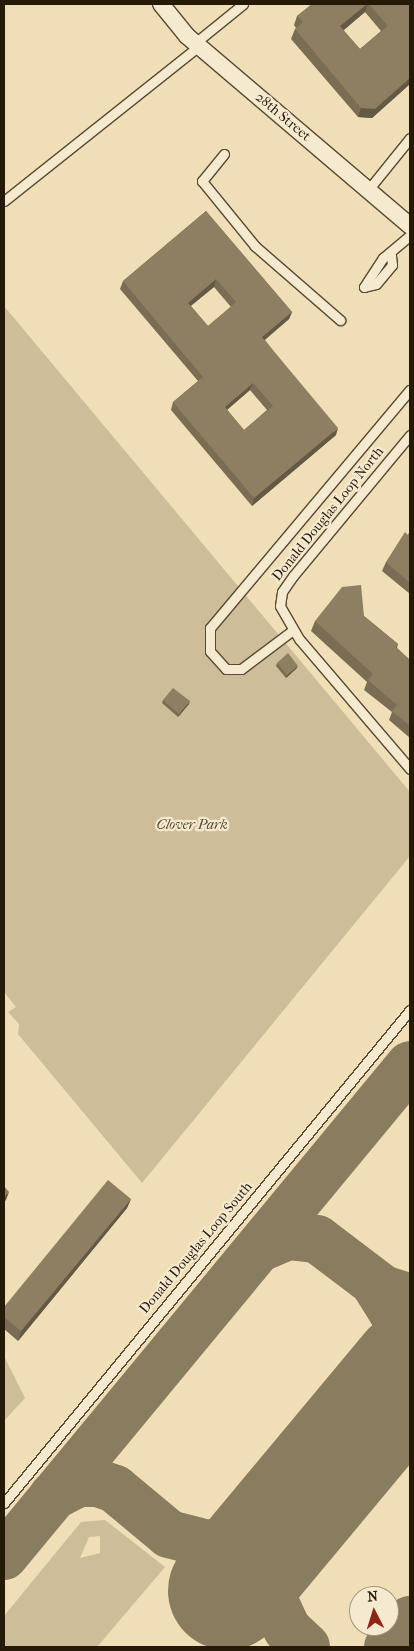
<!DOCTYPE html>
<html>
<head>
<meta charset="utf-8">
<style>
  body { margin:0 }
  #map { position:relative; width:414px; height:1651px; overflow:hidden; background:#efdeb6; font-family:"IM FELL French Canon",serif }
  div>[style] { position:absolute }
  .green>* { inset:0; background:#cdbd98 }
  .taxiway>* { height:48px; margin:-24px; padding:0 24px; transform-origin:24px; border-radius:24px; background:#8a7c5f }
  .runway>* { height:119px; margin:-59.5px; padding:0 59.5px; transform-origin:59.5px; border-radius:59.5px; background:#8a7c5f }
  .roads { filter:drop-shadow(1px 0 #584a34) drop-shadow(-1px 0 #584a34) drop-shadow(0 1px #584a34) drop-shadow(0 -1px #584a34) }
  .lane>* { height:9px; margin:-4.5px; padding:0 4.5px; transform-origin:4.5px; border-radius:4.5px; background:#f5ead0 }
  .street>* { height:16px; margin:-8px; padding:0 8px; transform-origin:8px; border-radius:8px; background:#f5ead0 }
  .wall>* { inset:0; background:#7a6d54 }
  .shaded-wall>* { inset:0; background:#635945 }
  .building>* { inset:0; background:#8e7f62 }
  span { translate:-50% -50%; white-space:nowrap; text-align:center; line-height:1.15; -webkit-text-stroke:4.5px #f5ead0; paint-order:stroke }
  .street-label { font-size:14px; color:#251908 }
  .park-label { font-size:14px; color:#574a33; font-style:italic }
  .frame { position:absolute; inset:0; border:5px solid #251908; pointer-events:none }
  .north { position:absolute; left:349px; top:1586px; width:50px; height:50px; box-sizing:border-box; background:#f5ead0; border:1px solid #a29680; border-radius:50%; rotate:355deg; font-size:14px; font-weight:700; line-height:20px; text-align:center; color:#251908 }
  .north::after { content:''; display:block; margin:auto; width:18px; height:22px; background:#8f2418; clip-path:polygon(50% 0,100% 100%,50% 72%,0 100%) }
</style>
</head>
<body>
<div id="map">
  <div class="green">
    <i style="clip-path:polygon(4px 306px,410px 792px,410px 856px,142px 1183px,18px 1034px,19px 1024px,8px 1012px,16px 1007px,4px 992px)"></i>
    <i style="clip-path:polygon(4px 1356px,25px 1398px,4px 1421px)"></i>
    <i style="clip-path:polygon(evenodd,105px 1520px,165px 1567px,97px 1647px,4px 1647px,4px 1616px,81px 1522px,105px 1520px,100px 1536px,100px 1553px,80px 1558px,89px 1537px,100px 1536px)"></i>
  </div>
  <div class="taxiway">
    <i style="left:260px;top:1248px;width:30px;rotate:-23deg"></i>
    <i style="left:288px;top:1236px;width:29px;rotate:6deg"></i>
    <i style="left:317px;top:1239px;width:83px;rotate:37.1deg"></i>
    <i style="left:383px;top:1289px;width:28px;rotate:18deg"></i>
    <i style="left:375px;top:1284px;width:38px;rotate:58deg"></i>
    <i style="left:395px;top:1316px;width:19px;rotate:74deg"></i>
    <i style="left:400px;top:1334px;width:33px;rotate:95deg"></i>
    <i style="left:397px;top:1367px;width:46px;rotate:114.3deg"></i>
    <i style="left:53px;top:1496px;width:29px;rotate:-27deg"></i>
    <i style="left:79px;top:1483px;width:19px"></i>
    <i style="left:98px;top:1483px;width:18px;rotate:19deg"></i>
    <i style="left:115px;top:1489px;width:70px;rotate:39.8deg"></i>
    <i style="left:169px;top:1534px;width:40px;rotate:14.4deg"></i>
    <i style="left:208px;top:1544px;width:40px;rotate:-5.7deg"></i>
    <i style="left:248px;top:1540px;width:36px;rotate:-24deg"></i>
    <i style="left:270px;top:1540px;width:15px;rotate:101deg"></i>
    <i style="left:267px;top:1555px;width:49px;rotate:80.5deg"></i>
    <i style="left:275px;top:1603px;width:29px;rotate:65deg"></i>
    <i style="left:287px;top:1629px;width:26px;rotate:43deg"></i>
    <i style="left:4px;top:1556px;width:637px;rotate:-50.41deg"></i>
    <i style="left:388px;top:1647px;width:35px;rotate:-51deg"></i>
  </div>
  <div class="runway">
    <i style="left:227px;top:1590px;width:286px;rotate:-50.2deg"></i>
  </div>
  <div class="roads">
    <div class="lane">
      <i style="left:195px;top:43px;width:62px;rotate:-39.1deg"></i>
      <i style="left:224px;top:154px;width:35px;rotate:129deg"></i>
      <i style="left:202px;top:181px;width:84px;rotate:50.8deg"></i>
      <i style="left:255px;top:246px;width:113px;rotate:41deg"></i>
      <i style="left:368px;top:190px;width:67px;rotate:-51.1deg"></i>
      <i style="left:4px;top:201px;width:249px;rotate:-38.5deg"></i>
      <i style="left:364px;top:287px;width:35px;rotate:-57deg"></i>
      <i style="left:383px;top:258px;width:35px;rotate:-40deg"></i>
      <i style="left:364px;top:287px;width:12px;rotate:-14deg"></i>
      <i style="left:376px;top:284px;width:25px;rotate:-50deg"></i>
      <i style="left:392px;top:265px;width:10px;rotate:-96deg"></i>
      <i style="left:410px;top:435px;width:183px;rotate:129.7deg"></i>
      <i style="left:293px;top:576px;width:19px;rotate:125deg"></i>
      <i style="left:282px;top:592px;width:14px;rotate:98deg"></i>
      <i style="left:280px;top:606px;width:39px;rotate:60deg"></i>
      <i style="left:300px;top:640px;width:170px;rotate:49.5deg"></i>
      <i style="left:293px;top:630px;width:65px;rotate:143.1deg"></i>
      <i style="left:241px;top:669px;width:15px;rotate:180deg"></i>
      <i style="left:226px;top:669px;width:24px;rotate:-132deg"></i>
      <i style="left:210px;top:651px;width:23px;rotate:-90deg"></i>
      <i style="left:210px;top:628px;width:311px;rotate:-50deg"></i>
      <i style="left:4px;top:1503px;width:639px;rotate:-50.53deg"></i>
    </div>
    <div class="street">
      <i style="left:161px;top:4px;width:41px;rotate:50.9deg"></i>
      <i style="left:187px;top:36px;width:293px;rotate:40.4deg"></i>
    </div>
  </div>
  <div class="wall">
    <i style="clip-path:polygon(evenodd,312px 4px,410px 4px,410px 84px,372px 118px,358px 117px,291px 39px,295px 29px,296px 28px,294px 25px,297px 16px,312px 4px,365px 12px,381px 31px,360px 49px,343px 30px,365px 12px)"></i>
    <i style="clip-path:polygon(evenodd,206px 211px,292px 312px,289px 319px,265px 340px,336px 435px,252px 506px,171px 410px,173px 402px,198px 381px,120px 289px,123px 281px,206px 211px,214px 287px,231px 307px,208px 326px,191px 306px,214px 287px,206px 211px,250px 390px,267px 410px,244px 430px,227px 410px,250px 390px)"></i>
    <i style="clip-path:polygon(410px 532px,410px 594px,382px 571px,386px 562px)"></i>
    <i style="clip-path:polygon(364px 616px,398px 644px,397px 648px,410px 660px,410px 738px,389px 720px,392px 712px,364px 690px,367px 682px,311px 631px,315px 621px)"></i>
    <i style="clip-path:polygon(277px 663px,297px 668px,286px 678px,276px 666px)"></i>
    <i style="clip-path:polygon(163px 700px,189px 704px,178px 717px,162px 703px)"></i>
    <i style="clip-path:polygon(131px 1199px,127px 1208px,18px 1341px,4px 1329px,4px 1307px)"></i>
  </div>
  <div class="shaded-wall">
    <i style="clip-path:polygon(367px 4px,368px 4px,365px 12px,337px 36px,340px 26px)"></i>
    <i style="clip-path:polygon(410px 78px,410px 84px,372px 118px,358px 117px,361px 108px)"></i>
    <i style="clip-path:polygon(216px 279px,214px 287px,185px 310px,188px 303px)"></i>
    <i style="clip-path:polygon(292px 312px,289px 319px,259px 344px,262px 337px)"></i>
    <i style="clip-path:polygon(253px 383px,250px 390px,222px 414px,225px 407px)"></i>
    <i style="clip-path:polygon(338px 428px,336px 435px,252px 506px,254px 498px)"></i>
    <i style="clip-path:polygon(298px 666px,297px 668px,286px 678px,287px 675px)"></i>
    <i style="clip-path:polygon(190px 701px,189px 704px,178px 717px,179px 714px)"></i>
    <i style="clip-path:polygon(9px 1192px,6px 1200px,4px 1202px,4px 1196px)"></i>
    <i style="clip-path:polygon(131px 1199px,127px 1208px,18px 1341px,21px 1331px)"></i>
  </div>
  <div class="building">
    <i style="clip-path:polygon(312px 4px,367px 4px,340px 26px,360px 49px,388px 26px,369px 4px,410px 4px,410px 78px,375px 109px,361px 108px,295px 29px,303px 22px,297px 16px)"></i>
    <i style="clip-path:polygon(evenodd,206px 211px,292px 312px,262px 337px,338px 428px,254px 498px,173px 402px,203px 377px,123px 281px,206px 211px,216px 279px,236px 302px,208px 326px,188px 303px,216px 279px,206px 211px,253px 383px,273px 406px,244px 430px,225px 407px,253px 383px)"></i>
    <i style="clip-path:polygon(405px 532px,408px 535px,410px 532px,410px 583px,386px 562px)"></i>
    <i style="clip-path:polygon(361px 585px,364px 616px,398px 644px,395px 647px,410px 660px,410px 726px,392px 711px,397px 705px,368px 680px,373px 674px,315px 621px,342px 587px)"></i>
    <i style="clip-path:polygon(288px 653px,298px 666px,287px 675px,277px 663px)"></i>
    <i style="clip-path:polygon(173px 688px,190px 701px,179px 714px,163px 700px)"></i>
    <i style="clip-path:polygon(108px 1180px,131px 1199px,21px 1331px,4px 1317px,4px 1307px)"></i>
    <i style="clip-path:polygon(4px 1186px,9px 1192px,4px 1196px)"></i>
  </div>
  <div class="street-label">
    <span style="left:283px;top:117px;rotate:40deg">28th Street</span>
    <span style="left:328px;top:514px;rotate:-51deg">Donald Douglas Loop North</span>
    <span style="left:196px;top:1248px;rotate:-50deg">Donald Douglas Loop South</span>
  </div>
  <div class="park-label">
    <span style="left:192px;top:825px">Clover Park</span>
  </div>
  <div class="frame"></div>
  <div class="north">N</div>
</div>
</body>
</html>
